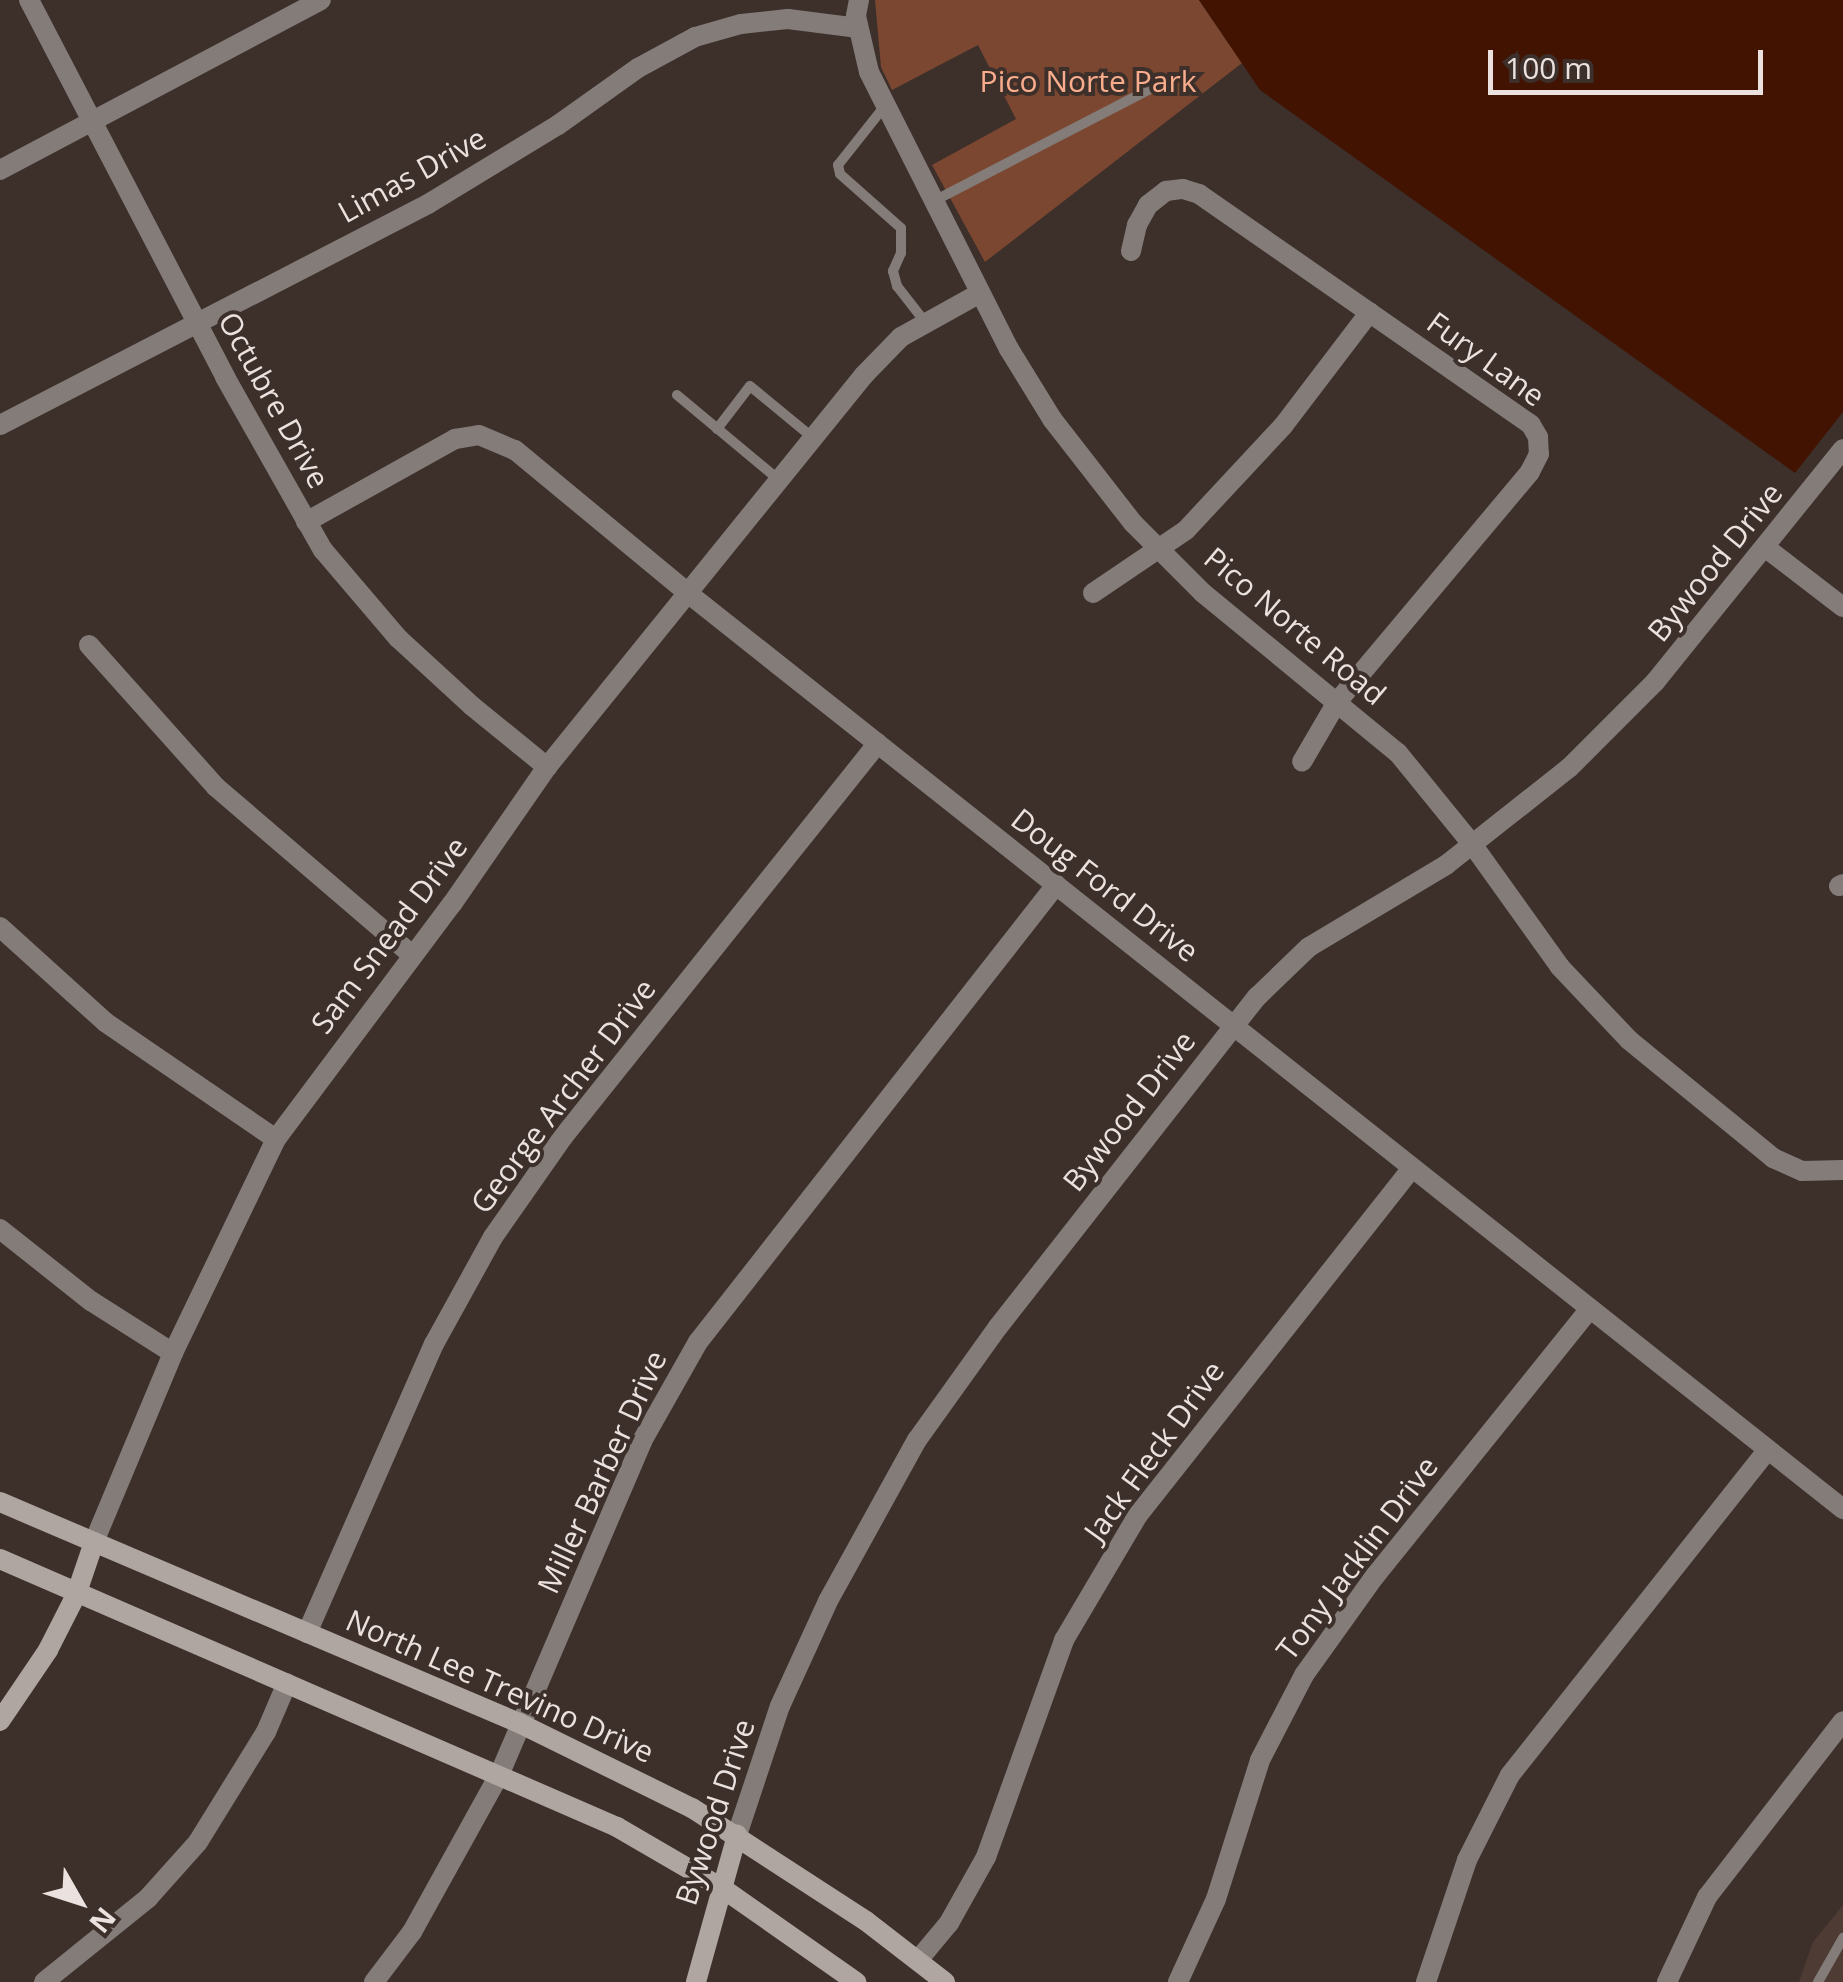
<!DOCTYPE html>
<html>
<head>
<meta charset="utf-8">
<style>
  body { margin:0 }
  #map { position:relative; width:1843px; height:1982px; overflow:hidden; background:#3d302b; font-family:"Open Sans",sans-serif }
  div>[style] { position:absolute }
  .built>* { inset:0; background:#4e3b34 }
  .green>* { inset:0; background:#7b4731 }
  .water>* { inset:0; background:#411300 }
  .lane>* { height:10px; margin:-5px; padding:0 5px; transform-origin:5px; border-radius:5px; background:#837c79 }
  .street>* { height:20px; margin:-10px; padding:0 10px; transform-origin:10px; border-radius:10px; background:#837c79 }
  .secondary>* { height:20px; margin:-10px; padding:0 10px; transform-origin:10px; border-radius:10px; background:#afa5a1 }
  span { translate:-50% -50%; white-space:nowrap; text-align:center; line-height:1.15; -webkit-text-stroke:8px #3d302b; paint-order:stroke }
  .park-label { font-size:30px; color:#faad8d }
  .street-label { font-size:30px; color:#ebe2df }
  .north { position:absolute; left:30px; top:1852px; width:100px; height:100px; -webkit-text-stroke:8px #3d302b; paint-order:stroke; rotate:129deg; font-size:28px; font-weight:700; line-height:40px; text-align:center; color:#ebe2df }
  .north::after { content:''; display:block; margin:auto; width:35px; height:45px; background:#ebe2df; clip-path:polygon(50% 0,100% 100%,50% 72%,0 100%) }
  .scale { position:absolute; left:1488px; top:50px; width:275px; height:45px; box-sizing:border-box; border:5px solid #ebe2df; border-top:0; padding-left:12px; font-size:30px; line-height:35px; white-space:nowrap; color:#ebe2df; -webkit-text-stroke:8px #3d302b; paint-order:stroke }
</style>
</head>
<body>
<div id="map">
  <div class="built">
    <i style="clip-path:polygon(1843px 1905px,1843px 1982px,1799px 1982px,1813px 1942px)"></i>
  </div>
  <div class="green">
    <i style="clip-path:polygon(875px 0,1199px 0,1242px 63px,985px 262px,932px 165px,1016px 119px,978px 45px,892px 90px,881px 67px)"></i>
  </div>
  <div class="water">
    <i style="clip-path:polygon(1199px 0,1843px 0,1843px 412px,1795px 473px,1260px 90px)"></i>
  </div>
  <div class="lane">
    <i style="left:884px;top:107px;width:74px;rotate:128.4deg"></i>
    <i style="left:838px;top:165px;width:9px;rotate:77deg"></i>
    <i style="left:840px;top:174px;width:81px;rotate:41.5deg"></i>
    <i style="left:901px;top:228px;width:25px;rotate:90deg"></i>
    <i style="left:901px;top:253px;width:20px;rotate:114deg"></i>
    <i style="left:893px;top:271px;width:16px;rotate:75deg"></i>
    <i style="left:897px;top:286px;width:46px;rotate:52.1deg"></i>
    <i style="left:932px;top:202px;width:269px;rotate:-27.4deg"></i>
    <i style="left:677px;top:395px;width:133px;rotate:39.8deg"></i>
    <i style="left:717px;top:429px;width:54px;rotate:-52.5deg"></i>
    <i style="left:750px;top:386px;width:82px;rotate:39.5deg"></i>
    <i style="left:1818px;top:1982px;width:51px;rotate:-60.4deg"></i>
  </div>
  <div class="street">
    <i style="left:29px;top:0;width:425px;rotate:62.5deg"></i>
    <i style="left:225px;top:377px;width:199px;rotate:60.5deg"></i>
    <i style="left:323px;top:550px;width:116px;rotate:49.6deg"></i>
    <i style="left:398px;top:638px;width:100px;rotate:42.6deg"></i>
    <i style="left:472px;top:706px;width:97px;rotate:39.1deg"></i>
    <i style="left:859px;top:0;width:16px;rotate:101deg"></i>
    <i style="left:856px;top:16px;width:57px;rotate:76.9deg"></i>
    <i style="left:869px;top:72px;width:310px;rotate:63.2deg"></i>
    <i style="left:1009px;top:349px;width:82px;rotate:58.4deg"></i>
    <i style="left:1052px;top:419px;width:132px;rotate:52.1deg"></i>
    <i style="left:1133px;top:523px;width:99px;rotate:45deg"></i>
    <i style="left:1203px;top:593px;width:252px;rotate:39.4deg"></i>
    <i style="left:1398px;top:753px;width:117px;rotate:50.9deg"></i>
    <i style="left:1472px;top:844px;width:151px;rotate:54.4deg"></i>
    <i style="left:1560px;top:967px;width:100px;rotate:46.6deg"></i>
    <i style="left:1629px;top:1040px;width:186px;rotate:39.3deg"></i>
    <i style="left:1773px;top:1158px;width:32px;rotate:24deg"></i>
    <i style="left:1802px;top:1171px;width:41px;rotate:-1.4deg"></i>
    <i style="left:0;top:170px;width:363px;rotate:-27.9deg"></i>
    <i style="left:1131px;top:251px;width:27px;rotate:-77deg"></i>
    <i style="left:1137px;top:225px;width:23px;rotate:-61deg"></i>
    <i style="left:1148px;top:205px;width:23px;rotate:-38deg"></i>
    <i style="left:1166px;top:191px;width:17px;rotate:-7deg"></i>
    <i style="left:1183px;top:189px;width:17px;rotate:17deg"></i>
    <i style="left:1199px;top:194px;width:404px;rotate:34.8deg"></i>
    <i style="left:1531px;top:425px;width:14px;rotate:60deg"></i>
    <i style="left:1538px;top:437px;width:17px;rotate:87deg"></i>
    <i style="left:1539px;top:454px;width:20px;rotate:117deg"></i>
    <i style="left:1530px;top:472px;width:300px;rotate:130deg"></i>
    <i style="left:1337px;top:702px;width:69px;rotate:120.3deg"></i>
    <i style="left:0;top:425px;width:482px;rotate:-27.3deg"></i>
    <i style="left:428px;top:204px;width:152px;rotate:-31.3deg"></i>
    <i style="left:558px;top:125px;width:98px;rotate:-35.5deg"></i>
    <i style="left:638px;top:68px;width:65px;rotate:-28.5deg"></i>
    <i style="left:695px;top:37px;width:48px;rotate:-15.8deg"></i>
    <i style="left:741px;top:24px;width:47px;rotate:-6.1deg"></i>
    <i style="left:788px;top:19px;width:71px;rotate:7.3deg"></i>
    <i style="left:306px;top:522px;width:171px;rotate:-29.1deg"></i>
    <i style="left:455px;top:439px;width:24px;rotate:-9deg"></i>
    <i style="left:479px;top:435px;width:39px;rotate:23deg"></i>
    <i style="left:515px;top:450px;width:226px;rotate:39.6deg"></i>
    <i style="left:689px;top:594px;width:1473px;rotate:38.41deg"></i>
    <i style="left:1766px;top:548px;width:97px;rotate:37.5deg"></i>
    <i style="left:1093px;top:593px;width:112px;rotate:-34.1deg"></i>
    <i style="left:1186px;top:530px;width:142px;rotate:-47deg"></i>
    <i style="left:1283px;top:426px;width:143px;rotate:-52.7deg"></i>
    <i style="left:89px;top:645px;width:191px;rotate:48.2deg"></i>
    <i style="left:216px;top:787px;width:258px;rotate:40.6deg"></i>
    <i style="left:1839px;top:886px;width:4px;rotate:-27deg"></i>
    <i style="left:0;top:927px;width:142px;rotate:42.1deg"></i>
    <i style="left:105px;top:1022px;width:207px;rotate:34.4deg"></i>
    <i style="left:0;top:1229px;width:116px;rotate:38.4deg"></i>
    <i style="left:91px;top:1301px;width:97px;rotate:32.4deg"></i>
    <i style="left:94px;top:1542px;width:205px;rotate:-67.3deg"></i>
    <i style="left:173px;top:1353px;width:237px;rotate:-64.3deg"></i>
    <i style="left:276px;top:1139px;width:294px;rotate:-53.2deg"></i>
    <i style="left:452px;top:904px;width:167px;rotate:-55.3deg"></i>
    <i style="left:547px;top:767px;width:504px;rotate:-51.04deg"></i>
    <i style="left:864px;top:375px;width:53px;rotate:-45.8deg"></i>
    <i style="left:901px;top:337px;width:90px;rotate:-29.1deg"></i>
    <i style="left:307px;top:1633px;width:316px;rotate:-66.3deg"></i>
    <i style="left:434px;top:1344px;width:122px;rotate:-61.1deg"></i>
    <i style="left:493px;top:1237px;width:122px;rotate:-55deg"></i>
    <i style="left:563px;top:1137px;width:504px;rotate:-51.36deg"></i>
    <i style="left:737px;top:1835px;width:136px;rotate:-71.6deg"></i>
    <i style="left:780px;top:1706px;width:115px;rotate:-65.4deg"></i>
    <i style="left:828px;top:1601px;width:184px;rotate:-61.1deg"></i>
    <i style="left:917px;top:1440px;width:139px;rotate:-54.4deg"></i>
    <i style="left:998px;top:1327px;width:420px;rotate:-51.9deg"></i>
    <i style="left:1257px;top:997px;width:72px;rotate:-43.9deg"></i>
    <i style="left:1309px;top:947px;width:160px;rotate:-30.9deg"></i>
    <i style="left:1446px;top:865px;width:157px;rotate:-38.3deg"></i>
    <i style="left:1569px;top:768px;width:122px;rotate:-45deg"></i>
    <i style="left:1655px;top:682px;width:299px;rotate:-51.1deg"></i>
    <i style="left:919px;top:1959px;width:47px;rotate:-50.2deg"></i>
    <i style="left:949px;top:1923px;width:76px;rotate:-60.7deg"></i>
    <i style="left:986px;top:1857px;width:231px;rotate:-70.2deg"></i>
    <i style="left:1064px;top:1640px;width:145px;rotate:-59.4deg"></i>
    <i style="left:1138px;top:1515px;width:441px;rotate:-51.7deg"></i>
    <i style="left:44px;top:1982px;width:134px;rotate:-38.9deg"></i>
    <i style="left:148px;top:1898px;width:75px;rotate:-48.2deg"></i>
    <i style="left:198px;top:1842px;width:129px;rotate:-58.3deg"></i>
    <i style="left:266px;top:1732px;width:53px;rotate:-66.8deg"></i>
    <i style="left:374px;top:1982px;width:63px;rotate:-52.8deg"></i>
    <i style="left:412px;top:1932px;width:182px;rotate:-61deg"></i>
    <i style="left:500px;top:1773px;width:361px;rotate:-66.8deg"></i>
    <i style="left:642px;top:1441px;width:114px;rotate:-60.5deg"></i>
    <i style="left:698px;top:1342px;width:581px;rotate:-51.93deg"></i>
    <i style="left:1178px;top:1982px;width:91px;rotate:-65.4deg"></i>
    <i style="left:1216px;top:1899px;width:146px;rotate:-72.4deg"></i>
    <i style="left:1260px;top:1760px;width:96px;rotate:-62.6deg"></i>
    <i style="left:1304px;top:1675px;width:122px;rotate:-54.4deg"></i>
    <i style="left:1375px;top:1576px;width:341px;rotate:-51.2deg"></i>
    <i style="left:1426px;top:1982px;width:129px;rotate:-71.4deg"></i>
    <i style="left:1467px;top:1860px;width:95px;rotate:-63.2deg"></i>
    <i style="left:1510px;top:1775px;width:414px;rotate:-51.6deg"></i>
    <i style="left:1667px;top:1982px;width:94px;rotate:-64.8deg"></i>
    <i style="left:1707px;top:1897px;width:222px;rotate:-52.3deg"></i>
  </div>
  <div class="secondary">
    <i style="left:0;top:1502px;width:564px;rotate:23.07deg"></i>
    <i style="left:519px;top:1723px;width:193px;rotate:26.2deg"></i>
    <i style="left:692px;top:1808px;width:207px;rotate:33deg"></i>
    <i style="left:866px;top:1921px;width:100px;rotate:37.7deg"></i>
    <i style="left:0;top:1559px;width:673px;rotate:23.48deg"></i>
    <i style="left:617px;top:1827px;width:121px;rotate:30.2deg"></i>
    <i style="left:722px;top:1888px;width:164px;rotate:35deg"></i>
    <i style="left:0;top:1721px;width:86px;rotate:-55.9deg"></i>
    <i style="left:48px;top:1650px;width:62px;rotate:-63deg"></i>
    <i style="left:76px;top:1595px;width:56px;rotate:-71.2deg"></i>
    <i style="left:696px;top:1982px;width:153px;rotate:-74.4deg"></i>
  </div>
  <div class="park-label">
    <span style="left:1088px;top:81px">Pico Norte Park</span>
  </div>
  <div class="street-label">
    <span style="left:412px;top:175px;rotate:-29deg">Limas Drive</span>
    <span style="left:1486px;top:359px;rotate:36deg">Fury Lane</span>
    <span style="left:274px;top:400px;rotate:61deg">Octubre Drive</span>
    <span style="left:1715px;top:562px;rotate:-51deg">Bywood Drive</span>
    <span style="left:1295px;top:626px;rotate:40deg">Pico Norte Road</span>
    <span style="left:1105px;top:885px;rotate:38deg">Doug Ford Drive</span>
    <span style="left:389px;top:935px;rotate:-53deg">Sam Snead Drive</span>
    <span style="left:563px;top:1096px;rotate:-53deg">George Archer Drive</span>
    <span style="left:1129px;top:1111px;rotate:-52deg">Bywood Drive</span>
    <span style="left:1154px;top:1451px;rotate:-54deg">Jack Fleck Drive</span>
    <span style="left:602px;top:1472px;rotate:-65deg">Miller Barber Drive</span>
    <span style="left:1357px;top:1558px;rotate:-53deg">Tony Jacklin Drive</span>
    <span style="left:500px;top:1686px;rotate:24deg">North Lee Trevino Drive</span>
    <span style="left:715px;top:1812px;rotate:-72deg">Bywood Drive</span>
  </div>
  <div class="north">N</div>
  <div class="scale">100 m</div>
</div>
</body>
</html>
